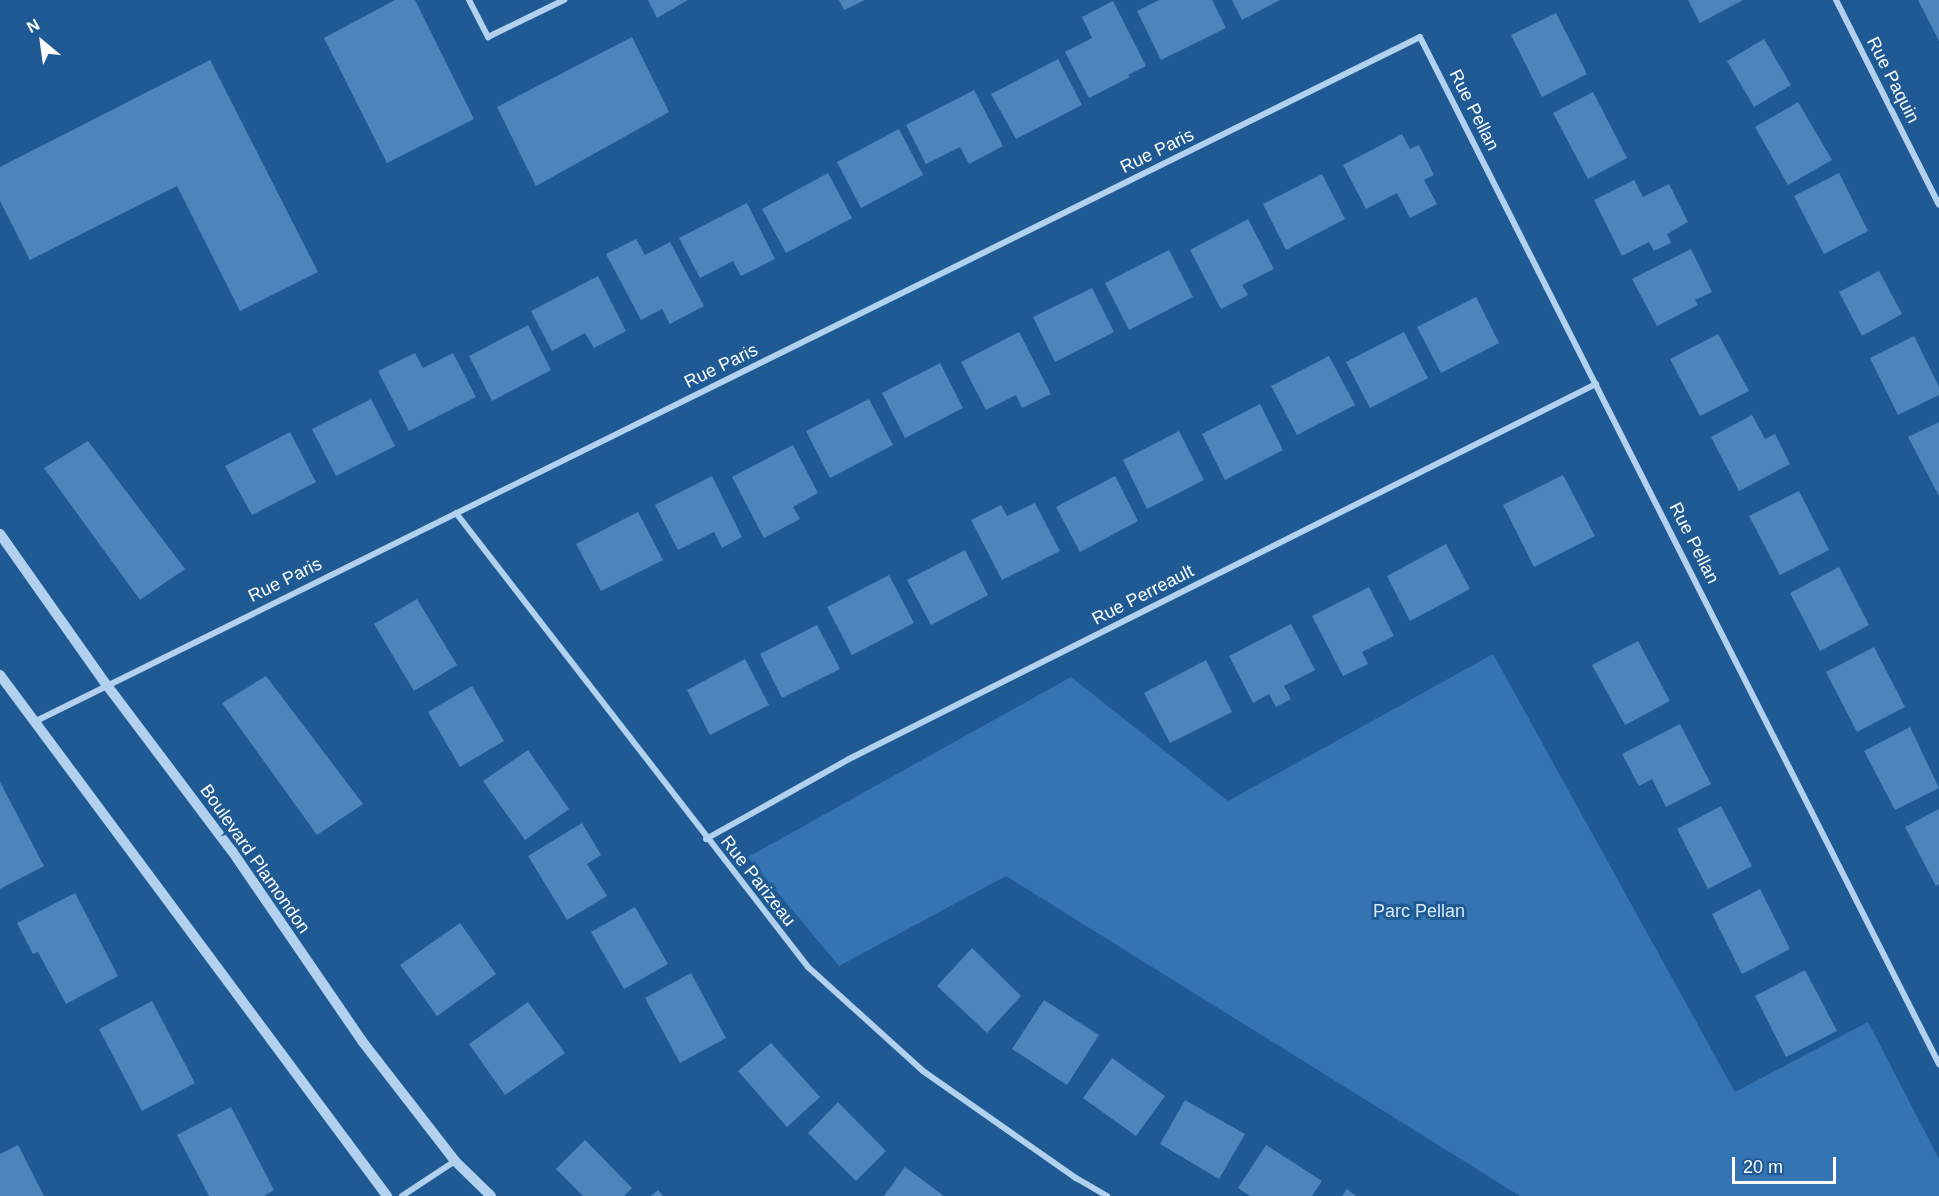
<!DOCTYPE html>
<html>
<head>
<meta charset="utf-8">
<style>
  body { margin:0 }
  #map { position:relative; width:1939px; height:1196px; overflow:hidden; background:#1f5a94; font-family:Arial,sans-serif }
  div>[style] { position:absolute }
  .green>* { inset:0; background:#3474b2 }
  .building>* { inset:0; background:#4c85bc }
  .minor>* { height:6px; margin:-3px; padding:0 3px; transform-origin:3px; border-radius:3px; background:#b2d1ee }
  .tertiary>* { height:10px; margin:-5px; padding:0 5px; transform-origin:5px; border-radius:5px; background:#b2d1ee }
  span { translate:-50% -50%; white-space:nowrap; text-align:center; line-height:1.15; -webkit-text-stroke:6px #1f5a94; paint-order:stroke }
  .street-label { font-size:18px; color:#fff }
  .park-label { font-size:18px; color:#d8eafa }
  .north { position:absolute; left:12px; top:12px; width:60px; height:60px; -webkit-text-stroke:4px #1f5a94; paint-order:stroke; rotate:331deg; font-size:16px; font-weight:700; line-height:24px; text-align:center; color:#fff }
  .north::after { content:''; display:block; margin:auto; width:21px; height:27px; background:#fff; clip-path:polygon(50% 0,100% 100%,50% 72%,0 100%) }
  .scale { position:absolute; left:1732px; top:1157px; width:104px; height:27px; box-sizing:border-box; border:3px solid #fff; border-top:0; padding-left:8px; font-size:18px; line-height:21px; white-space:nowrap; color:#fff; -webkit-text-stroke:4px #1f5a94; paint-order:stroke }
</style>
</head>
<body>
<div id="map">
  <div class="green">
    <i style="clip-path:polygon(1493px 654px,1735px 1092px,1868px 1022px,1939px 1159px,1939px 1196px,1520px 1196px,1006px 876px,839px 966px,748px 857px,1071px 677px,1228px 801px)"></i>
  </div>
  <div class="building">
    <i style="clip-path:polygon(395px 0,415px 0,474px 119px,387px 163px,324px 38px)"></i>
    <i style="clip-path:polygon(648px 0,688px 0,657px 18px)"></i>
    <i style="clip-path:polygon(839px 0,865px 0,844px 10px)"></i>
    <i style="clip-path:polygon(1159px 0,1212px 0,1226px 28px,1161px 60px,1137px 11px)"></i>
    <i style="clip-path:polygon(1232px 0,1280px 0,1242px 20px)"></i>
    <i style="clip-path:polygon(1688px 0,1743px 0,1700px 23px)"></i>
    <i style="clip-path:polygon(1918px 0,1939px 0,1939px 41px)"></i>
    <i style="clip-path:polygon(1113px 1px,1146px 66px,1128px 75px,1130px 77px,1089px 98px,1065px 52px,1092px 38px,1082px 17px)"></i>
    <i style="clip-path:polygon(1556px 13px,1587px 74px,1542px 97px,1511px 35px)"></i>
    <i style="clip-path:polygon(632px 37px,669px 112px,536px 186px,497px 107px)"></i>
    <i style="clip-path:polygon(1764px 39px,1791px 85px,1754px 107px,1727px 61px)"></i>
    <i style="clip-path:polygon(1058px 59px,1082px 105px,1016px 139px,991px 94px)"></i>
    <i style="clip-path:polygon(210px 60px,318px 272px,240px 311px,177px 186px,30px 260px,0 201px,0 167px)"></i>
    <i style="clip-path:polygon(974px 90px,1003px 146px,969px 164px,960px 147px,926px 164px,906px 125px)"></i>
    <i style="clip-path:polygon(1593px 92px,1627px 158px,1588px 179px,1553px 113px)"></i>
    <i style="clip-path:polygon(1798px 102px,1832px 160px,1788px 185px,1755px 127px)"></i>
    <i style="clip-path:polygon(899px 129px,923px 175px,861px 208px,837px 162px)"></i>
    <i style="clip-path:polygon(1402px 134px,1410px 149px,1419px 145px,1434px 175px,1424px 180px,1437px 204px,1410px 218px,1397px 193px,1366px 209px,1343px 165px)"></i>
    <i style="clip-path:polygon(828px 173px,852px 218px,786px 253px,762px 209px)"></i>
    <i style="clip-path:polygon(1839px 173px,1868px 231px,1824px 254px,1794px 196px)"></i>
    <i style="clip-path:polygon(1322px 174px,1345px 219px,1286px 250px,1263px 204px)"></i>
    <i style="clip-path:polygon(1634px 180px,1643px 197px,1669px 184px,1688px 222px,1667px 234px,1671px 243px,1654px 251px,1649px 242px,1622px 256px,1594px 200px)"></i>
    <i style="clip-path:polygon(747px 203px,775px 259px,741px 276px,733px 261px,700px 278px,679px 238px)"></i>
    <i style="clip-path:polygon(1248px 219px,1274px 269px,1242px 285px,1248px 295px,1221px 309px,1190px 250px)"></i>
    <i style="clip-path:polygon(636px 239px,645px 255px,670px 242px,704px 306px,670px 324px,662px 309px,641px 320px,606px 254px)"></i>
    <i style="clip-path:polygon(1691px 249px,1712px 292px,1695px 300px,1698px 305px,1657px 326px,1632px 279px)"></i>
    <i style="clip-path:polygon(1169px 250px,1193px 297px,1129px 330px,1105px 283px)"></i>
    <i style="clip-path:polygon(1879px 271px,1902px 314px,1862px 336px,1839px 292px)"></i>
    <i style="clip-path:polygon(598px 276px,626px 331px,594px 348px,585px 333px,552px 351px,531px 311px)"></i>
    <i style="clip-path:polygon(1092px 288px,1114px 332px,1055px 362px,1033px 317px)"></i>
    <i style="clip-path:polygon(1476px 297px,1499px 343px,1441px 373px,1417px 327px)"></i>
    <i style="clip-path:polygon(528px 325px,551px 370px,492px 401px,469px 356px)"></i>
    <i style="clip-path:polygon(1019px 332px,1051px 394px,1022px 408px,1016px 395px,986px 410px,961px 362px)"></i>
    <i style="clip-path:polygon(1404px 332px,1428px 378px,1370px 408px,1346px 362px)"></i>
    <i style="clip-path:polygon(1718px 334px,1749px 391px,1700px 416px,1670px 359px)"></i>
    <i style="clip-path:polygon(1914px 336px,1939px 387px,1939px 395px,1898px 415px,1870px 358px)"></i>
    <i style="clip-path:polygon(415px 353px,423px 368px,453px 353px,476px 397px,409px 431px,378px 371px)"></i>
    <i style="clip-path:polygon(1329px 356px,1355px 405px,1297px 435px,1271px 386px)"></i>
    <i style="clip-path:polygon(940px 363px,963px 408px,905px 438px,882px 393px)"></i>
    <i style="clip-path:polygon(371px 399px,395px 446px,336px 476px,312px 429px)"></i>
    <i style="clip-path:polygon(869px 399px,893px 445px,830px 478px,806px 431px)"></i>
    <i style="clip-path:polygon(1260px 404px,1283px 450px,1225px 480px,1202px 434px)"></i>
    <i style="clip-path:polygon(1752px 415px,1765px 439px,1775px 434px,1790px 464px,1739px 491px,1711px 437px)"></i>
    <i style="clip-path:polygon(1939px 422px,1939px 496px,1908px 437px)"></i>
    <i style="clip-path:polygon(1179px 431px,1204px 480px,1147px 509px,1123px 460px)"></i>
    <i style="clip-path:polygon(290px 432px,316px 482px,252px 515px,225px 466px)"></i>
    <i style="clip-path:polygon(88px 441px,185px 569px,140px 600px,44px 468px)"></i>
    <i style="clip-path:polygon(793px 445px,818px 493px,793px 507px,800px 519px,764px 538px,732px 477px)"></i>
    <i style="clip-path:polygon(1563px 475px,1595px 536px,1534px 567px,1503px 505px)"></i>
    <i style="clip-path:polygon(712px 476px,742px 537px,722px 548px,714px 532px,678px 550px,655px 505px)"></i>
    <i style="clip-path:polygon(1115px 476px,1138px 521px,1080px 552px,1056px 507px)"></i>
    <i style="clip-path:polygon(1799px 491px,1829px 550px,1780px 575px,1749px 516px)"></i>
    <i style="clip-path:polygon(1035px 503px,1060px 551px,1002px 580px,971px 520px,1001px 505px,1007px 516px)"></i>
    <i style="clip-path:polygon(638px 512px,663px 560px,601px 591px,576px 544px)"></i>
    <i style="clip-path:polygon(1446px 544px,1470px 589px,1410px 621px,1387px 576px)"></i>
    <i style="clip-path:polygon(965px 550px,988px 595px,931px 625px,907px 580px)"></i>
    <i style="clip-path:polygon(1839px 567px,1869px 625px,1820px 651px,1790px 593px)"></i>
    <i style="clip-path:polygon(889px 575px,914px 623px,852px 655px,827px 607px)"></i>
    <i style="clip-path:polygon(1369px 587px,1394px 636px,1362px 652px,1368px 664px,1343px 676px,1312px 616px)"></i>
    <i style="clip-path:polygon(417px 599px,457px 665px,414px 691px,374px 624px)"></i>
    <i style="clip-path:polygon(1291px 624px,1315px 670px,1284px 686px,1291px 699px,1276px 707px,1269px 694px,1253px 703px,1229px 656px)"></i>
    <i style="clip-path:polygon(817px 625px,840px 669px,782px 698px,760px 654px)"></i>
    <i style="clip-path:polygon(1638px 641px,1670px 701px,1625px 725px,1592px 665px)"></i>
    <i style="clip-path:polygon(1874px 647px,1905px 707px,1857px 732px,1826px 672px)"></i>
    <i style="clip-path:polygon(745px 659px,769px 705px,710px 735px,687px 690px)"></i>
    <i style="clip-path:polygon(1206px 660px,1232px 712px,1170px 743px,1144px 693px)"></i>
    <i style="clip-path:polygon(266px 676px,363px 804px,317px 835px,222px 703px)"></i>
    <i style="clip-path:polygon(472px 686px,504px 741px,460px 767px,428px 712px)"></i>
    <i style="clip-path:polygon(1680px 724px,1711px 784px,1666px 807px,1652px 779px,1639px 786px,1622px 754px)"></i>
    <i style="clip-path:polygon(1910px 727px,1939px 788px,1895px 810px,1864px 751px)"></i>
    <i style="clip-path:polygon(528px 750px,569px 809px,525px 840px,483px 781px)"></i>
    <i style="clip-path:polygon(0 782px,44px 866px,0 889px)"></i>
    <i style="clip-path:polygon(1721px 806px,1752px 866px,1708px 889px,1677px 829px)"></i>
    <i style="clip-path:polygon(1939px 809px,1939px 884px,1936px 886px,1905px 827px)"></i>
    <i style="clip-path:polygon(582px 823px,601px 855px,587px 864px,607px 896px,567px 920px,528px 856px)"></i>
    <i style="clip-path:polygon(1760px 889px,1790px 949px,1742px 974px,1712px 914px)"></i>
    <i style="clip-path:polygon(75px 893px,118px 976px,66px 1004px,38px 952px,33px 954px,17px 923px)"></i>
    <i style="clip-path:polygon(635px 907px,668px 964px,624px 989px,591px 932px)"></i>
    <i style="clip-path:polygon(460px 923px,496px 974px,437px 1016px,400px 965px)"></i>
    <i style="clip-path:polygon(972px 948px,1021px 996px,987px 1033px,937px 986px)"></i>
    <i style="clip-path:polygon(1805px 970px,1837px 1031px,1786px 1057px,1755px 996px)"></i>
    <i style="clip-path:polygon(691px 973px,726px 1038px,680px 1063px,645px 998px)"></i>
    <i style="clip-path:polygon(1044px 1000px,1099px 1035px,1067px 1085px,1012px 1049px)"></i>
    <i style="clip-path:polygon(152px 1001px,195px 1083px,142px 1111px,99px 1029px)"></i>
    <i style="clip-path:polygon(528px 1002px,565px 1053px,505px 1095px,469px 1044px)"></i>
    <i style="clip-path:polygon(771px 1043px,820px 1097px,787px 1127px,738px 1071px)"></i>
    <i style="clip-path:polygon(1112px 1058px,1165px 1096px,1136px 1136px,1083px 1098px)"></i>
    <i style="clip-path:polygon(1185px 1100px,1245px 1134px,1219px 1179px,1160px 1144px)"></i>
    <i style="clip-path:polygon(838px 1102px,886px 1151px,856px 1181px,808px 1133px)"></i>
    <i style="clip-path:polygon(231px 1107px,274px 1190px,264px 1196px,209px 1196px,177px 1135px)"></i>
    <i style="clip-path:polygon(585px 1140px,632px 1188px,624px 1196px,583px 1196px,556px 1169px)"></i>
    <i style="clip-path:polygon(18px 1145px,44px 1196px,0 1196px,0 1154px)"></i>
    <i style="clip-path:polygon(1266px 1145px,1322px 1181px,1312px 1196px,1250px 1196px,1238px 1188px)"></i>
    <i style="clip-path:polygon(905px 1167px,944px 1196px,884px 1196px)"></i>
    <i style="clip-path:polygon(1347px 1189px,1356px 1196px,1342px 1196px)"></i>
    <i style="clip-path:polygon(658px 1190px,663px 1196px,651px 1196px)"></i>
  </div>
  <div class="minor">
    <i style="left:469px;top:0;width:42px;rotate:62.8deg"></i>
    <i style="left:488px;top:37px;width:85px;rotate:-26deg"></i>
    <i style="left:1836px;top:0;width:229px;rotate:63.3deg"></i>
    <i style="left:456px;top:513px;width:574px;rotate:52.21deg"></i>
    <i style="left:808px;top:967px;width:155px;rotate:42.1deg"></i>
    <i style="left:923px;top:1071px;width:187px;rotate:35deg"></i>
    <i style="left:1076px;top:1178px;width:36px;rotate:30deg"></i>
    <i style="left:34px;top:722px;width:1546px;rotate:-26.3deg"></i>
    <i style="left:1420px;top:37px;width:1151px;rotate:63.19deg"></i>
    <i style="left:706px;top:839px;width:164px;rotate:-29.2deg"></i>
    <i style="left:849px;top:759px;width:836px;rotate:-26.66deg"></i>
    <i style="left:402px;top:1196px;width:64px;rotate:-33.4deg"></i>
  </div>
  <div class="tertiary">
    <i style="left:0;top:534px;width:184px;rotate:54.8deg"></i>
    <i style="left:106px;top:684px;width:209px;rotate:53deg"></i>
    <i style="left:232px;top:851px;width:230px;rotate:55.6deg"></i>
    <i style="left:362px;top:1041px;width:152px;rotate:52.2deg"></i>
    <i style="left:455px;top:1161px;width:50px;rotate:44.2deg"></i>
    <i style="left:0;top:675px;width:649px;rotate:53.39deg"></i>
  </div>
  <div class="street-label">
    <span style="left:1893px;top:80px;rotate:63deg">Rue Paquin</span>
    <span style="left:1474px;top:110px;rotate:63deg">Rue Pellan</span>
    <span style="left:1157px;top:151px;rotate:-26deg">Rue Paris</span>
    <span style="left:721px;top:366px;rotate:-26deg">Rue Paris</span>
    <span style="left:1694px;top:543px;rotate:63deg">Rue Pellan</span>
    <span style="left:285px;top:580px;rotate:-26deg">Rue Paris</span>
    <span style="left:1143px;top:595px;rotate:-27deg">Rue Perreault</span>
    <span style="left:255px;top:859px;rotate:55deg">Boulevard Plamondon</span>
    <span style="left:758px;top:881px;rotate:52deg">Rue Parizeau</span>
  </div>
  <div class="park-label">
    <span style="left:1419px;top:911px">Parc Pellan</span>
  </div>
  <div class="north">N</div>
  <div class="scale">20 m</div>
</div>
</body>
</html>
